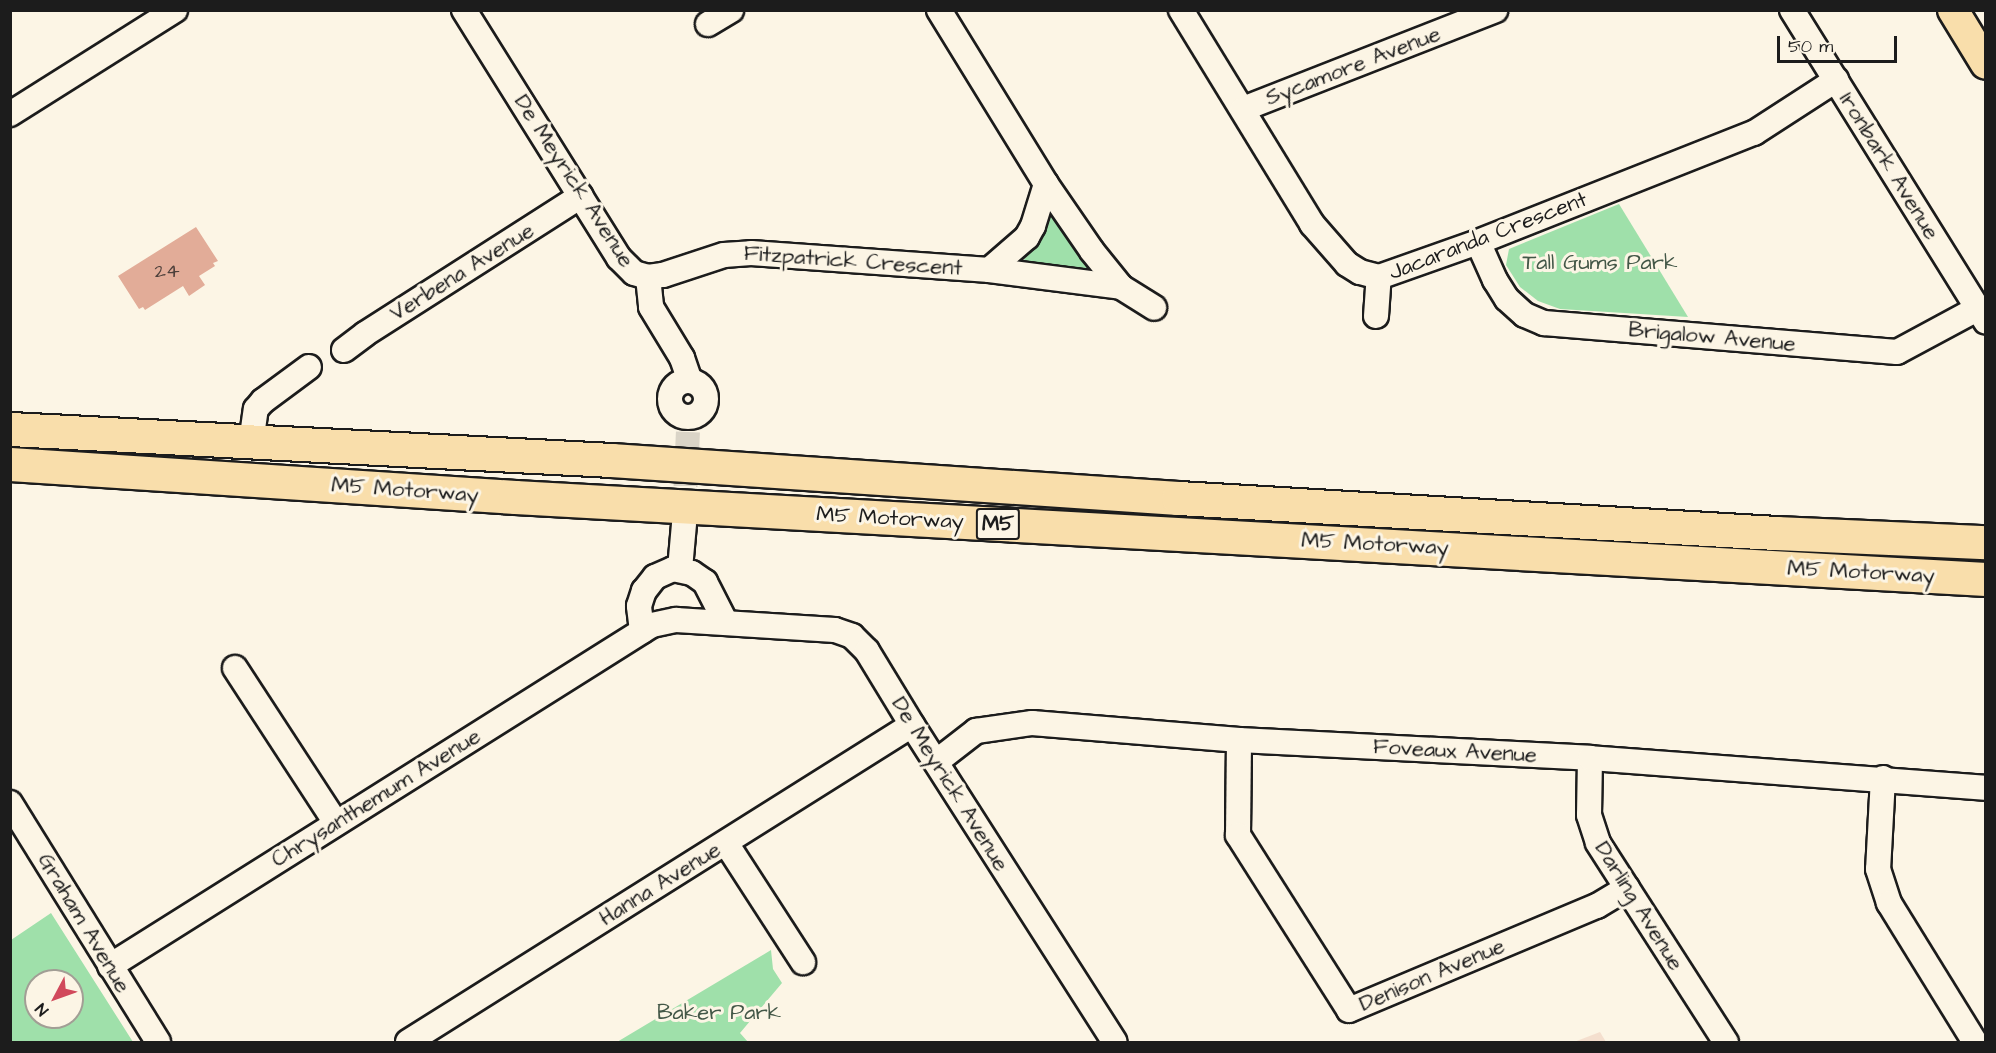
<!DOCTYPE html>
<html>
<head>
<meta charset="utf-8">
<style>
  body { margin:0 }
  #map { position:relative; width:1996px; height:1053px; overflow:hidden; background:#fcf5e5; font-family:"Architects Daughter",sans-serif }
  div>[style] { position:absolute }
  .built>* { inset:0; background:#f4dfce }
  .green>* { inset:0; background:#9fe0aa }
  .building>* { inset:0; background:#e2ac98 }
  .minor-tunnel>* { height:24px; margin-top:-12px; transform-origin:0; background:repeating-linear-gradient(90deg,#dad4c7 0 24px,transparent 0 36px) }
  .roads { filter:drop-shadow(2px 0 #1c1c1c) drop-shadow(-2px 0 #1c1c1c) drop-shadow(0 2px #1c1c1c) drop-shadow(0 -2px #1c1c1c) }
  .minor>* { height:24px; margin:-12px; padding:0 12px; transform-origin:12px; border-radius:12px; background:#fcf5e5 }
  .minor>.ring { margin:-12px; padding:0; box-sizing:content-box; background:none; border:24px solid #fcf5e5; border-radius:50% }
  .major>* { height:30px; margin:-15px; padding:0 15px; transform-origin:15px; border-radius:15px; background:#f9deab }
  .highway>* { height:33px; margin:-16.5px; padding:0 16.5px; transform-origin:16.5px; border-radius:16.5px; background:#f9deab }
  span { translate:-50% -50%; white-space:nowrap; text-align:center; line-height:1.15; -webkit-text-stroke:6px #fcf5e5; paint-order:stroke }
  .number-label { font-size:20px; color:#4e403b }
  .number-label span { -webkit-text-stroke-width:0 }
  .shield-label span { padding:2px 4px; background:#fcf5e5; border:2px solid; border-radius:4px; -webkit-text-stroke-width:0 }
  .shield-label { font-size:21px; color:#1c1c1c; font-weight:700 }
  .street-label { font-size:22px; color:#1c1c1c }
  .park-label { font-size:22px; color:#435747 }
  .frame { position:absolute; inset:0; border:12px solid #1c1c1c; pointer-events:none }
  .north { position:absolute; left:24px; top:969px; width:60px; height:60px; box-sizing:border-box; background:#fcf5e5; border:2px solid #a29e95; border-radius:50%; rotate:229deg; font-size:16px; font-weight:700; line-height:24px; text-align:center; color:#1c1c1c }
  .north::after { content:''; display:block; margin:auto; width:21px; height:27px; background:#d1495b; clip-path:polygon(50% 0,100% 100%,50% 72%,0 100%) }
  .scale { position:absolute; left:1777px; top:36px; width:120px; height:27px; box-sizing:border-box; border:3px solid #1c1c1c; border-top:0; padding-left:8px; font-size:18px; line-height:21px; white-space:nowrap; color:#1c1c1c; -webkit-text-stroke:4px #fcf5e5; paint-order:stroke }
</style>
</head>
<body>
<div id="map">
  <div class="built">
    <i style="clip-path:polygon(1600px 1032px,1606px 1042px,1574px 1042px)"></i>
  </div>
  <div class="green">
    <i style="clip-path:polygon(1619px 204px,1688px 317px,1560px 309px,1538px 301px,1520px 287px,1506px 265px,1509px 249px)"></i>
    <i style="clip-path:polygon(1057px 214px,1097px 275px,1025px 266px,1023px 261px,1037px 243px,1046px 224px,1052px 215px)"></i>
    <i style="clip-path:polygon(evenodd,51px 913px,133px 1042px,11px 1042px,11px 940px,51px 913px,36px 981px,72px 981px,72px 1017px,36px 1017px,36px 981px)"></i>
    <i style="clip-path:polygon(771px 950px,773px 969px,782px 983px,740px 1033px,748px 1042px,617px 1042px)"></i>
  </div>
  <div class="building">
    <i style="clip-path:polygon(196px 227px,218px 261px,213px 263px,215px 266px,199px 276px,205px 285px,189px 296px,183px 286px,145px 310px,143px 307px,139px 309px,118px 276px)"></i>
  </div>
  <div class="minor-tunnel">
    <i style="left:684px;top:522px;width:90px;rotate:-87.5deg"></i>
  </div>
  <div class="roads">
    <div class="minor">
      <i style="left:464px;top:10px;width:292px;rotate:58deg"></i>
      <i style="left:619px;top:258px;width:21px;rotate:45deg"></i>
      <i style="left:634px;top:273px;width:15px;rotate:16deg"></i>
      <i style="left:648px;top:277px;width:15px;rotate:-8deg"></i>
      <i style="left:663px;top:275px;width:64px;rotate:-18.2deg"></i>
      <i style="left:724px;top:255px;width:27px;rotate:-4deg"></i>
      <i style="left:751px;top:253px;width:239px;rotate:4.1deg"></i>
      <i style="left:989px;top:270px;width:133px;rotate:7.3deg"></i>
      <i style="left:1121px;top:287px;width:39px;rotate:32deg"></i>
      <i style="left:939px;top:10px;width:204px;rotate:58.4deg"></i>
      <i style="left:1046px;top:184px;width:44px;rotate:107.2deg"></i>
      <i style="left:1033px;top:226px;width:13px;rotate:119deg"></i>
      <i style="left:1027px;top:237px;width:50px;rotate:139deg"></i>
      <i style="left:1181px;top:10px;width:251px;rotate:58.5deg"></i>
      <i style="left:1312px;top:224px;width:53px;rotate:48.8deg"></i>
      <i style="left:1347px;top:264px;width:15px;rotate:32deg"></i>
      <i style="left:1360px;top:272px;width:20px;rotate:15deg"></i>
      <i style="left:1379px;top:277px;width:105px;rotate:-19.5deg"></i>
      <i style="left:1478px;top:242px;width:297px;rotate:-21.6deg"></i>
      <i style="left:1754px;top:133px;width:98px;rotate:-32.9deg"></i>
      <i style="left:1792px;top:10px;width:367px;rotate:58.1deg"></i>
      <i style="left:708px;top:24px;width:27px;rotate:-31deg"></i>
      <i style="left:1243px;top:109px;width:271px;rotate:-21.4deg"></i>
      <i style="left:10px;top:114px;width:195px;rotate:-32.2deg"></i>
      <i style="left:1046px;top:184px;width:81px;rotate:55.5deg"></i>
      <i style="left:1092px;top:251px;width:46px;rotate:51.1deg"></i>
      <i style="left:1478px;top:242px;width:42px;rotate:65.9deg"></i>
      <i style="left:1495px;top:280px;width:22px;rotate:58deg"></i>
      <i style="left:1507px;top:299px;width:24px;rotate:42deg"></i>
      <i style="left:1525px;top:315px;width:21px;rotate:23deg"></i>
      <i style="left:1544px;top:323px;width:354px;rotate:4.7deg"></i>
      <i style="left:1897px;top:352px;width:91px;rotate:-28.3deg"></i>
      <i style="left:648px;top:277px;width:30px;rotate:84deg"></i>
      <i style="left:651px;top:307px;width:60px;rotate:58.7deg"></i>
      <i style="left:682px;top:358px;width:24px;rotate:71deg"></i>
      <i style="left:1376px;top:316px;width:39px;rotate:-86deg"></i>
      <i style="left:344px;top:350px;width:26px;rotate:-37deg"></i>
      <i style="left:365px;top:334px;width:256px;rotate:-32.6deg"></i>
      <i class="ring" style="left:670px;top:381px;width:12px;height:12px"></i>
      <i style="left:251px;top:443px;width:34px;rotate:-82deg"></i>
      <i style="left:256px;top:409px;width:11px;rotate:-49deg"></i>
      <i style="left:263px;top:401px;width:57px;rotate:-36.5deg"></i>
      <i style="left:680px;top:569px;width:45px;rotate:-84.9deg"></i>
      <i style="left:642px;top:631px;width:25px;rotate:-97deg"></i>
      <i style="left:639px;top:606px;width:16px;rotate:-72deg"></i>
      <i style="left:644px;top:591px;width:18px;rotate:-52deg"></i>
      <i style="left:655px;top:577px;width:20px;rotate:-24deg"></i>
      <i style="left:673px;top:569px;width:19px;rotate:12deg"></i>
      <i style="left:692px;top:573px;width:16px;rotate:35deg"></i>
      <i style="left:705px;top:582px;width:46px;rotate:62.9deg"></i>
      <i style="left:235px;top:668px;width:185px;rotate:56.9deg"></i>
      <i style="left:1239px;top:740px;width:95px;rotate:90.6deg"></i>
      <i style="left:1238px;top:835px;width:207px;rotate:57.6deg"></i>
      <i style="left:1349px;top:1010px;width:269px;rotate:-22.8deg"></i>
      <i style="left:1597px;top:906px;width:35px;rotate:-31deg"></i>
      <i style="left:1590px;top:758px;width:57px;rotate:91deg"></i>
      <i style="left:1589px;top:815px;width:29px;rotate:72deg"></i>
      <i style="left:1598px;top:843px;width:237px;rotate:57.3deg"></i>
      <i style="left:936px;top:762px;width:51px;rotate:-37.8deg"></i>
      <i style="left:976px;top:731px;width:57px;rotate:-8.1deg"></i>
      <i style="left:1032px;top:723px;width:208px;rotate:4.7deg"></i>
      <i style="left:1239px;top:740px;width:351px;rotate:2.9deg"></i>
      <i style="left:1590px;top:758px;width:397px;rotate:4.3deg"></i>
      <i style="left:1883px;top:778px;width:91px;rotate:93.1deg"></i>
      <i style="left:1878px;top:869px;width:36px;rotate:72deg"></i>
      <i style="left:1889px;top:903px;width:163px;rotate:58.3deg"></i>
      <i style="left:10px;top:803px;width:281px;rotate:58.2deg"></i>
      <i style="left:726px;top:843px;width:142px;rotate:57.1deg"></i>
      <i style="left:110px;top:966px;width:640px;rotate:-32.18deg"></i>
      <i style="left:652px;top:625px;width:25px;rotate:-12deg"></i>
      <i style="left:676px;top:620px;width:159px;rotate:3.6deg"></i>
      <i style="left:835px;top:630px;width:18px;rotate:19deg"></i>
      <i style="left:852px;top:636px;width:21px;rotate:45deg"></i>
      <i style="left:867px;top:651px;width:87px;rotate:58.7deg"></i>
      <i style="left:912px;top:725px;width:376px;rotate:57.4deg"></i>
      <i style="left:408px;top:1042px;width:595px;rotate:-32.17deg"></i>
    </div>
    <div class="major">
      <i style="left:1953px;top:10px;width:63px;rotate:58.6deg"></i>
    </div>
    <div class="highway">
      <i style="left:10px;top:429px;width:602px;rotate:2.95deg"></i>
      <i style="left:611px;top:460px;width:568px;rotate:3.83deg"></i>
      <i style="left:1178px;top:498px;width:599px;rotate:3.35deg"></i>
      <i style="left:1776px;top:533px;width:210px;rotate:2.5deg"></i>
      <i style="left:10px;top:464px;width:506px;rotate:3.74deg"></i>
      <i style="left:515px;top:497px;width:1473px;rotate:3.19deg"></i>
    </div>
  </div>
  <div class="number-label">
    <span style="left:167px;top:271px">24</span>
  </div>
  <div class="shield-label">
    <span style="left:998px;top:524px">M5</span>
  </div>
  <div class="street-label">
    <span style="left:1353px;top:66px;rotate:-21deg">Sycamore Avenue</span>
    <span style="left:1889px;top:166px;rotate:58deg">Ironbark Avenue</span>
    <span style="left:574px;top:181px;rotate:57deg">De Meyrick Avenue</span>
    <span style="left:1488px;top:236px;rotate:-21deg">Jacaranda Crescent</span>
    <span style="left:853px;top:261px;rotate:4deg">Fitzpatrick Crescent</span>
    <span style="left:462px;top:272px;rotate:-32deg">Verbena Avenue</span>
    <span style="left:1712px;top:337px;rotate:5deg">Brigalow Avenue</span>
    <span style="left:405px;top:490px;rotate:4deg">M5 Motorway</span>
    <span style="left:890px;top:518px;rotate:3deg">M5 Motorway</span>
    <span style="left:1375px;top:544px;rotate:3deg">M5 Motorway</span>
    <span style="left:1861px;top:572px;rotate:3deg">M5 Motorway</span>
    <span style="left:1455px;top:751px;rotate:3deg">Foveaux Avenue</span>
    <span style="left:950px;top:784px;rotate:58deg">De Meyrick Avenue</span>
    <span style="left:376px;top:798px;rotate:-32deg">Chrysanthemum Avenue</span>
    <span style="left:660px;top:884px;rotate:-32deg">Hanna Avenue</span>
    <span style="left:1639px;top:906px;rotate:58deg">Darling Avenue</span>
    <span style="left:84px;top:923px;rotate:59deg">Graham Avenue</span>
    <span style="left:1432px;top:975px;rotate:-23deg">Denison Avenue</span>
  </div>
  <div class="park-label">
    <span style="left:1600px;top:263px">Tall Gums Park</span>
    <span style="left:719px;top:1013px">Baker Park</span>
  </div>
  <div class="frame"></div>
  <div class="north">N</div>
  <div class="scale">50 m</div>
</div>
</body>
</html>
